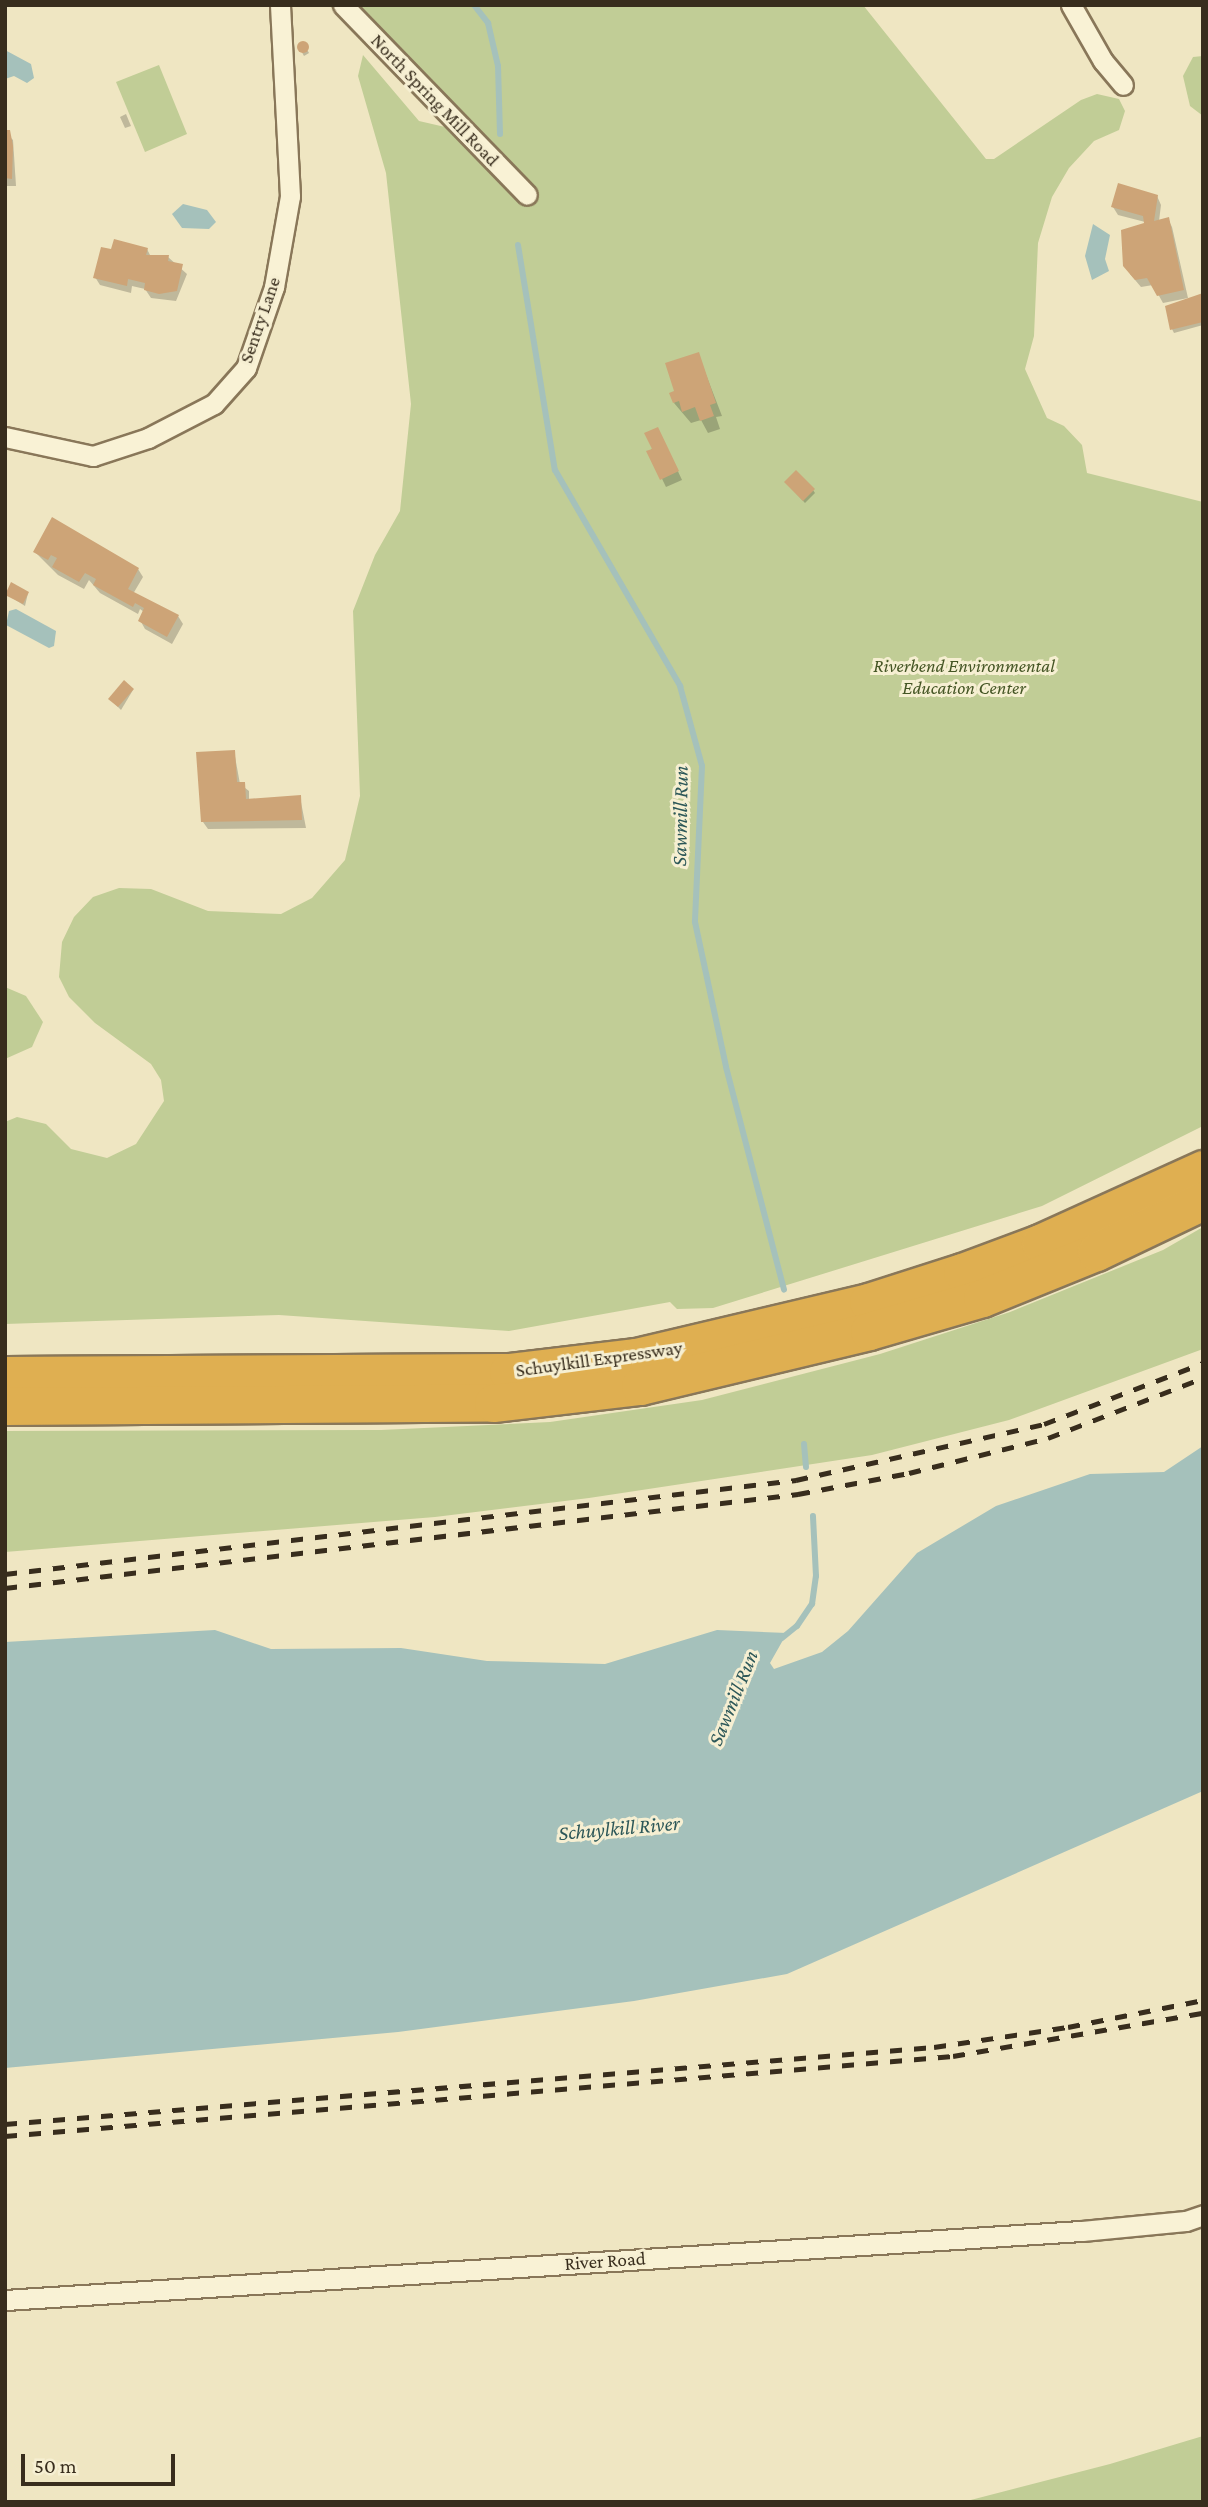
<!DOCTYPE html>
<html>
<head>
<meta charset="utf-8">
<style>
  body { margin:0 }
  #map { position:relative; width:1208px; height:2507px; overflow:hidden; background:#efe6c2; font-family:"Crimson Pro",serif }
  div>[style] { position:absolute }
  .green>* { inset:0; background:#c1cd96 }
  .water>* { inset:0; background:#a5c1bb }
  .shadow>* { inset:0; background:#0003 }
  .stream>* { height:6px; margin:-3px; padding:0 3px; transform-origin:3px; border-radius:3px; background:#a5c1bb }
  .building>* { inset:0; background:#cda477 }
  .round { border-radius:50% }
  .roads { filter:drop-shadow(2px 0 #897759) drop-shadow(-2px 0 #897759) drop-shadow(0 2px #897759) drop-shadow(0 -2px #897759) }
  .minor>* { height:19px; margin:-9.5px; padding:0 9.5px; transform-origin:9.5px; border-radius:9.5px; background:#f9f2d5 }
  .motorway>* { height:37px; margin:-18.5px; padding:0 18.5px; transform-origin:18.5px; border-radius:18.5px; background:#dfaf51 }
  .rail>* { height:5px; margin-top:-2.5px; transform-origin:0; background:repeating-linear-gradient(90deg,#382d1d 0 12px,transparent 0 24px) }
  span { translate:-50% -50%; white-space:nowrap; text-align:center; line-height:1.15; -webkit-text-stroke:6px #f6efd2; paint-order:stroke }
  .street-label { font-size:19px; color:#382d1d }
  .park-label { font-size:19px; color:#445524; font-style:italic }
  .water-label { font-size:21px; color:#2c5758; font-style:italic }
  .frame { position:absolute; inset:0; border:7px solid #382d1d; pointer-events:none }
  .scale { position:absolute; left:21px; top:2454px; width:154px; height:32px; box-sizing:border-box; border:4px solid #382d1d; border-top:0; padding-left:9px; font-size:21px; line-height:24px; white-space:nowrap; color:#382d1d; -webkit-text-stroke:5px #f6efd2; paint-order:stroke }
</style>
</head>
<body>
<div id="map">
  <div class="green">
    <i style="clip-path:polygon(329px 5px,863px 5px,986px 159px,994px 159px,1081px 100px,1097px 94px,1119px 99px,1125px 111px,1119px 130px,1094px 141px,1069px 168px,1052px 197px,1038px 243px,1034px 336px,1025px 369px,1047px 418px,1064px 426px,1082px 445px,1087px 473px,1203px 502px,1203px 1126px,1042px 1206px,713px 1308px,677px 1309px,670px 1302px,509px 1331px,279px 1315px,5px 1324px,5px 1122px,17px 1117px,46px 1124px,71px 1149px,107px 1158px,136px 1144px,164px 1101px,161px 1080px,151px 1064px,95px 1023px,69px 997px,59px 977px,62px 942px,74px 917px,93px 897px,119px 888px,151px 889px,208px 911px,281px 914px,312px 898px,345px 860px,360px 796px,353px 611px,375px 555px,400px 511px,411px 404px,386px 173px,358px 76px,363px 55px,419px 121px,445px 127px)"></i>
    <i style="clip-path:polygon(1203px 56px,1203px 116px,1190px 106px,1183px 76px,1193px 57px)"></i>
    <i style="clip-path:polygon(159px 65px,187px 134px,145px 152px,116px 82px)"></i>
    <i style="clip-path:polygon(5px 987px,26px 996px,43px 1022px,32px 1047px,5px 1059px)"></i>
    <i style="clip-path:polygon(1203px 1227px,1203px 1349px,1009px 1420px,872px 1455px,589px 1498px,435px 1517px,5px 1552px,5px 1431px,381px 1430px,550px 1422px,702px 1400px,880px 1354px,1010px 1312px,1163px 1250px)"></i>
    <i style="clip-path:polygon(1203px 2436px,1203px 2502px,963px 2502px,1110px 2464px)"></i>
  </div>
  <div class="water">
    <i style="clip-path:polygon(5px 50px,31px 64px,34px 78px,27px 83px,14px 76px,5px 79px)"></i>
    <i style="clip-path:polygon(183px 204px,207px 210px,216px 222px,209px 229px,182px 228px,172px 214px)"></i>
    <i style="clip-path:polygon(1093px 224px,1110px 235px,1105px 259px,1109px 271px,1092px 280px,1085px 256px)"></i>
    <i style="clip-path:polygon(16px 609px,56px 631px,54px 646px,49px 648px,6px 625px,9px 611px)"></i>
    <i style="clip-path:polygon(1203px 1446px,1203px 1791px,787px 1974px,634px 2001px,398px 2032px,5px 2068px,5px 1642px,215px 1630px,271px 1649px,401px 1648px,487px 1661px,605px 1664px,717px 1630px,787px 1633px,770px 1663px,774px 1669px,822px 1652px,848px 1631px,917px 1553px,996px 1506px,1090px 1474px,1164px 1472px)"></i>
  </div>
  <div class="shadow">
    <i style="clip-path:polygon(304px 44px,309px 53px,304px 56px,299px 47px)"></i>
    <i style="clip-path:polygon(126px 114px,131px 126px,125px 128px,120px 117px)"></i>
    <i style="clip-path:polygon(5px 132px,13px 140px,16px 186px,5px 186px)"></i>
    <i style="clip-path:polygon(1157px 196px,1161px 205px,1159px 221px,1168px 219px,1172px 227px,1188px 298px,1163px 303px,1153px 285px,1141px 287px,1130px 274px,1149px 223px,1118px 215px,1113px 207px)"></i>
    <i style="clip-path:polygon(147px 249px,151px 257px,168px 257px,187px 274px,176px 301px,151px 298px,145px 289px,132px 286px,131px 293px,100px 285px,95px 277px,112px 252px)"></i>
    <i style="clip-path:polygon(1203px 295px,1203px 325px,1174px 333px,1172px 329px)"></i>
    <i style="clip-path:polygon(698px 354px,722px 416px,716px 417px,720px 429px,708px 433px,701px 420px,691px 423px,674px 403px)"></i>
    <i style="clip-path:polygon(662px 437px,682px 480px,666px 487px,649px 452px)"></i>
    <i style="clip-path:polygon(786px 483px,813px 490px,815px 493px,805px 503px)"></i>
    <i style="clip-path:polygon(35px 552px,138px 569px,143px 577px,133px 594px,178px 616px,183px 624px,172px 644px,145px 629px,140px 620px,144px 612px,140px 609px,138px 614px,100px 593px,89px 580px,84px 589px,58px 575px)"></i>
    <i style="clip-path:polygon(28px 593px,25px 606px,6px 594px)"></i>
    <i style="clip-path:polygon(133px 690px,121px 710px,110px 699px)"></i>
    <i style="clip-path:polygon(234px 751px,240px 784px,249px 791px,249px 800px,300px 797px,306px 828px,208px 829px,203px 822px)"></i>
  </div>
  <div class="stream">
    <i style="left:474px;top:5px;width:23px;rotate:52deg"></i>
    <i style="left:488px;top:23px;width:44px;rotate:76.9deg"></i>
    <i style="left:498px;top:66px;width:68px;rotate:88.3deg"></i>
    <i style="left:518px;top:245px;width:228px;rotate:80.7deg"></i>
    <i style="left:555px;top:470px;width:250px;rotate:59.9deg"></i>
    <i style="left:680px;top:686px;width:83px;rotate:74.6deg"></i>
    <i style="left:702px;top:766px;width:156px;rotate:92.6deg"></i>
    <i style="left:695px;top:922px;width:148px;rotate:77.9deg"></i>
    <i style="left:726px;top:1067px;width:230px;rotate:75.4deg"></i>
    <i style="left:804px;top:1444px;width:23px;rotate:85deg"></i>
    <i style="left:782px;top:1638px;width:19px;rotate:-39deg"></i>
    <i style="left:797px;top:1626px;width:27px;rotate:-56deg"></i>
    <i style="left:812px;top:1604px;width:28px;rotate:-82deg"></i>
    <i style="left:816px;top:1576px;width:60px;rotate:-92.9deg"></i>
  </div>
  <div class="building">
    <i class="round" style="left:297px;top:41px;width:12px;height:12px"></i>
    <i style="clip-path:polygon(5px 130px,10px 130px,13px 146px,12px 179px,5px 178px)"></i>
    <i style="clip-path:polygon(1118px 183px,1158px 195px,1154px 221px,1169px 217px,1184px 290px,1157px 296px,1147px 278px,1135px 280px,1123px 266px,1121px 230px,1144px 223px,1143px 216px,1111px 207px)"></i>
    <i style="clip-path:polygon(114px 239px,148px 248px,146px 255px,169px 255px,168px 261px,183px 264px,177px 291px,159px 294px,144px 290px,145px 283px,128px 279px,127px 286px,93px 278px,101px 247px,111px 249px)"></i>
    <i style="clip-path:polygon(1203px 293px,1203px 322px,1170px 330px,1165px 306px)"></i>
    <i style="clip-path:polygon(699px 352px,716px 403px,710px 405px,714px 416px,700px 421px,695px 407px,682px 412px,679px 401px,673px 403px,669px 393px,674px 391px,665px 363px)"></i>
    <i style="clip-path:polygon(658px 427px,679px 471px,660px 480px,646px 451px,652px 449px,644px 433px)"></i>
    <i style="clip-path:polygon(796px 470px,815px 489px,803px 501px,784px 482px)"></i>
    <i style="clip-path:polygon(52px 517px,139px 568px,128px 589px,179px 615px,167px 637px,138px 621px,144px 608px,135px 603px,133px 607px,93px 585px,96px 579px,85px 573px,79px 582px,52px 567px,57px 558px,51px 555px,48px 560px,33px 552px)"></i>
    <i style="clip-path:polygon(11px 582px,29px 592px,23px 604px,5px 595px)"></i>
    <i style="clip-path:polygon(124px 680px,134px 689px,118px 707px,108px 699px)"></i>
    <i style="clip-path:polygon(235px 750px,237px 782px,245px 782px,246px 799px,301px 795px,302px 820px,201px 822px,196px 752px)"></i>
  </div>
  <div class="roads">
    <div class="minor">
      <i style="left:343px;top:5px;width:264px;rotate:45.9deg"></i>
      <i style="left:1071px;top:5px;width:64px;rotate:60.3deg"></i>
      <i style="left:1103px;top:61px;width:31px;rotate:50deg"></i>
      <i style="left:5px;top:437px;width:90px;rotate:12.2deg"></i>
      <i style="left:93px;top:456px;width:58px;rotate:-18.1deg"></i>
      <i style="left:148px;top:438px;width:74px;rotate:-27.3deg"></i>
      <i style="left:214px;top:404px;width:48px;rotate:-48.4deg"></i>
      <i style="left:246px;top:368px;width:86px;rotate:-70.9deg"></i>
      <i style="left:274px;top:287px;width:92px;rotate:-80deg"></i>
      <i style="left:290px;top:196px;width:191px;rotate:-93deg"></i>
      <i style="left:5px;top:2300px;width:1079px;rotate:-3.67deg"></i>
      <i style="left:1082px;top:2231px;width:104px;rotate:-5.5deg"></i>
      <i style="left:1186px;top:2221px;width:18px;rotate:-19deg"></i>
    </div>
    <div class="motorway">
      <i style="left:5px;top:1375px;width:503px;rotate:-0.34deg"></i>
      <i style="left:508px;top:1372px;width:129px;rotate:-6.7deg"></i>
      <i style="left:636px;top:1357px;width:238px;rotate:-13.3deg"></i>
      <i style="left:868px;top:1302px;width:99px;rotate:-17.7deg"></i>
      <i style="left:962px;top:1272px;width:83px;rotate:-20.4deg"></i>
      <i style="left:1040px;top:1243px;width:179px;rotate:-24.4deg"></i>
      <i style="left:5px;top:1406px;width:488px;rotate:-0.4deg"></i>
      <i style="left:493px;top:1403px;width:148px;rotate:-6.6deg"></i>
      <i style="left:640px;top:1386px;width:236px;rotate:-13.5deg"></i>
      <i style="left:869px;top:1331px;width:118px;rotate:-16.3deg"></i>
      <i style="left:982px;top:1298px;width:123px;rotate:-22deg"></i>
      <i style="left:1096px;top:1252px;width:119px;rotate:-25.5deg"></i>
    </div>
  </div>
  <div class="rail">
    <i style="left:5px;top:1574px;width:797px;rotate:-6.78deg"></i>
    <i style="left:796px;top:1480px;width:254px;rotate:-12.7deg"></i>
    <i style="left:1044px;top:1424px;width:170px;rotate:-21deg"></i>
    <i style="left:5px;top:1588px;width:799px;rotate:-6.76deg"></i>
    <i style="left:798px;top:1494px;width:113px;rotate:-10.7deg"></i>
    <i style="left:909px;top:1473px;width:143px;rotate:-14.1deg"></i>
    <i style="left:1048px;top:1438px;width:166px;rotate:-21.2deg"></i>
    <i style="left:5px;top:2124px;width:932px;rotate:-4.74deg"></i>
    <i style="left:934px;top:2047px;width:135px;rotate:-8.5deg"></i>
    <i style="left:1068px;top:2027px;width:138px;rotate:-11.3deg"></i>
    <i style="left:5px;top:2136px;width:951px;rotate:-4.82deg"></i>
    <i style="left:953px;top:2056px;width:254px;rotate:-9.8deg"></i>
  </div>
  <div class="street-label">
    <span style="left:435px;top:100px;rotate:46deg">North Spring Mill Road</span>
    <span style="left:260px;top:320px;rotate:-71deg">Sentry Lane</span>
    <span style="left:599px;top:1359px;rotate:-8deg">Schuylkill Expressway</span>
    <span style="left:605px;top:2261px;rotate:-4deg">River Road</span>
  </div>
  <div class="park-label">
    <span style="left:964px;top:677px">Riverbend Environmental<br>Education Center</span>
  </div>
  <div class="water-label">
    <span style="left:680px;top:816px;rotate:-89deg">Sawmill Run</span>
    <span style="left:733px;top:1698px;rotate:-68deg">Sawmill Run</span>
    <span style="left:619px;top:1828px;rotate:-5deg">Schuylkill River</span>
  </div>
  <div class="frame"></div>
  <div class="scale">50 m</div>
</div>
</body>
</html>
